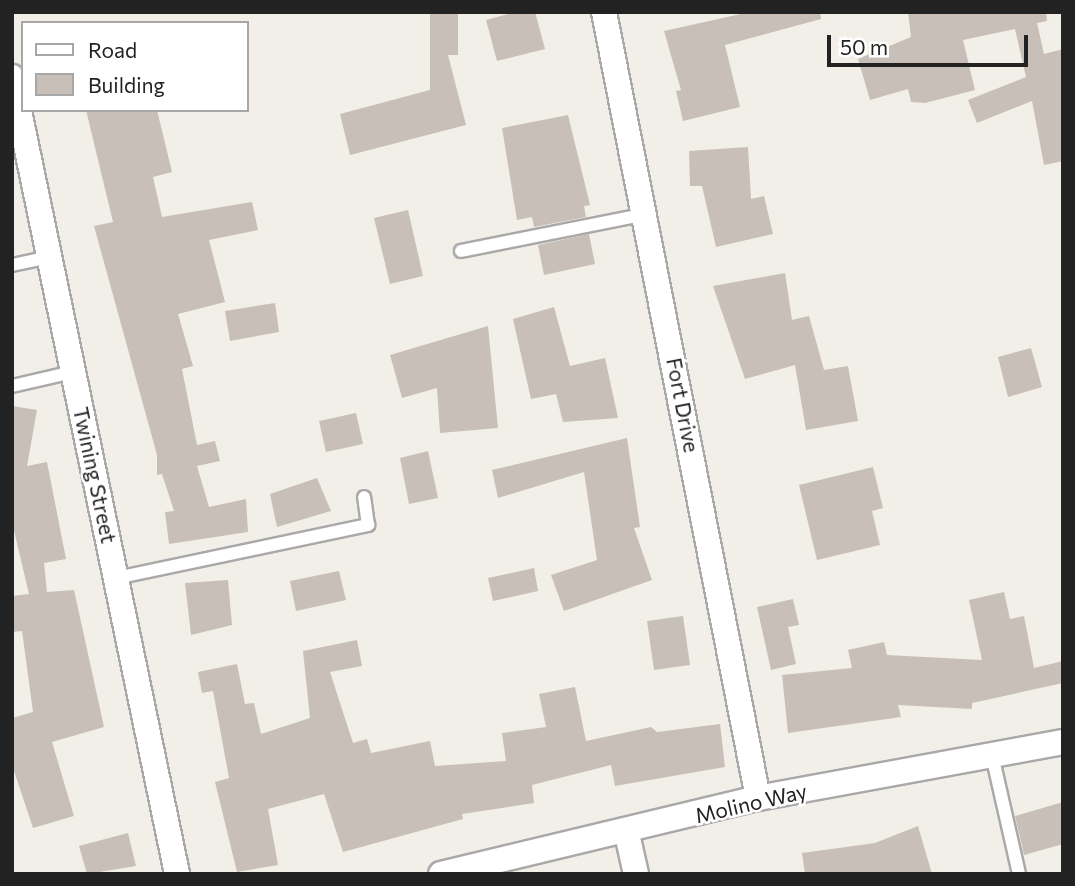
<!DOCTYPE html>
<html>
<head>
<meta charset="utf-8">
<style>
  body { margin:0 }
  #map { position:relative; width:1075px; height:886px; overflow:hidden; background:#f2efe9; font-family:Commissioner,sans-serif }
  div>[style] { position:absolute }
  .building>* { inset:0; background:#c7bfb8 }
  .roads { filter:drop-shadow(2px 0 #a9a9a9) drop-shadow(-2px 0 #a9a9a9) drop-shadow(0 2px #a9a9a9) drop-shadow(0 -2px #a9a9a9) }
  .service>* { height:12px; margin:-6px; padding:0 6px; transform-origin:6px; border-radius:6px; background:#fff }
  .minor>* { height:24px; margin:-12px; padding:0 12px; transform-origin:12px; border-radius:12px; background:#fff }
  span { translate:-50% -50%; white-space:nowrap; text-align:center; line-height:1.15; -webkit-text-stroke:5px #fff; paint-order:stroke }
  .street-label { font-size:21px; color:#222 }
  .frame { position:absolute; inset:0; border:14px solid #222; pointer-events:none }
  .legend { position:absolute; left:21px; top:21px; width:228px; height:91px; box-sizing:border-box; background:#fff; border:2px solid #a7a7a7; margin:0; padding:9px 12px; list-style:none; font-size:21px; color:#222 }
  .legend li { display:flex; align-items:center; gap:14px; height:35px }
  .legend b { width:35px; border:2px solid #a7a7a7 }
  .scale { position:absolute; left:827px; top:35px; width:201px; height:32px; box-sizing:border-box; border:4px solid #222; border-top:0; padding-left:9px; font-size:21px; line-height:24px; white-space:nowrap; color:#222; -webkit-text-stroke:5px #fff; paint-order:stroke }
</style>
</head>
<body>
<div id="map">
  <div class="building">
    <i style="clip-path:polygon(430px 12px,458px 12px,458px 55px,448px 55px,466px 125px,350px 155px,340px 114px,430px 90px)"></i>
    <i style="clip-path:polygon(515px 12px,535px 12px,545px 49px,497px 61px,486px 20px)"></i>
    <i style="clip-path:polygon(750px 12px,820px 12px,821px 19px,725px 45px,740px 107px,683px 121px,676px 91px,681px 90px,664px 31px)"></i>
    <i style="clip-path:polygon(908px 12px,1046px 12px,1047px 21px,1037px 23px,1044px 54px,1063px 49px,1063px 161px,1044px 165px,1032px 101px,977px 123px,968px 100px,1026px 77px,1015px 29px,963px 40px,975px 90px,925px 103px,911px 102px,908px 89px,870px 100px,858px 59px,911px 37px)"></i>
    <i style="clip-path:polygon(86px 110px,157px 110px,172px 172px,153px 177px,162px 217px,252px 202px,258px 230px,209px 240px,225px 302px,178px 314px,193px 366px,182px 369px,197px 445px,215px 441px,220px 461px,197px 466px,209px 507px,246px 499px,248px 532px,169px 544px,165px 512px,174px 511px,162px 474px,157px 475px,157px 455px,94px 226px,113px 222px)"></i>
    <i style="clip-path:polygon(568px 115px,590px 205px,584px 206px,586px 217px,534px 227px,532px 217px,517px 220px,502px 128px)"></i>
    <i style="clip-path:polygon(748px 147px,751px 199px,764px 196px,773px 234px,716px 247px,702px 186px,690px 186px,689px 151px)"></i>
    <i style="clip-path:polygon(408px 210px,423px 276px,390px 284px,374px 218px)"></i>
    <i style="clip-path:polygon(589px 234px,595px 264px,544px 275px,538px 245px)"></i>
    <i style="clip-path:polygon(785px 273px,792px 320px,809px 316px,824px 370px,848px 366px,858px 421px,806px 430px,795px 365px,745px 379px,713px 286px)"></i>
    <i style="clip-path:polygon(275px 303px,279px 332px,230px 341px,225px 311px)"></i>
    <i style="clip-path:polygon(554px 307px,570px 366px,605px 358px,618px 418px,563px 422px,556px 394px,531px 399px,513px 319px)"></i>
    <i style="clip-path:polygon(488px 326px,498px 428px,440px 433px,437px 388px,402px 398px,390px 355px)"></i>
    <i style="clip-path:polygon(1031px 348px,1042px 387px,1008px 397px,998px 357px)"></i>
    <i style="clip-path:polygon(12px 406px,37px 410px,27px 466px,47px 462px,66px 559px,44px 563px,47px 592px,74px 590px,104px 727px,52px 742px,74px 816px,33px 828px,12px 765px,12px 718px,33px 712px,22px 631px,12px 632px,12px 596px,29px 594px,12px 522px)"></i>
    <i style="clip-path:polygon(356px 413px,363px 444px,326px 452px,319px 421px)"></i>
    <i style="clip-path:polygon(627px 438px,640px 527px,634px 528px,652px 580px,564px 611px,551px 575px,597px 560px,584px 472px,498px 498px,492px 470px)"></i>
    <i style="clip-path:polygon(428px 451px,438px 498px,409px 504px,400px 458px)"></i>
    <i style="clip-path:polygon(873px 467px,883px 508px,872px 511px,880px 545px,817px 560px,799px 485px)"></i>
    <i style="clip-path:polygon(317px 478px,331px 511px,277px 527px,270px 494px)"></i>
    <i style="clip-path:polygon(534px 568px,538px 591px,493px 601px,488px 578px)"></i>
    <i style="clip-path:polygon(339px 571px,346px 600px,296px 611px,290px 581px)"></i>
    <i style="clip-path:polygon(228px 580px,232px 625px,191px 635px,185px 583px)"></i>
    <i style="clip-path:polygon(1004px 592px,1010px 619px,1024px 616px,1034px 668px,1063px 661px,1063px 683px,972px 703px,972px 709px,898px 705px,901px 717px,788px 733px,782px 675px,852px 668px,848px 650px,884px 642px,887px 655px,982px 660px,969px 600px)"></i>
    <i style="clip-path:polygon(793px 599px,799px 625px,788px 627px,796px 664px,771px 670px,757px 607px)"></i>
    <i style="clip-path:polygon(683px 616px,690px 665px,654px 670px,647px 621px)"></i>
    <i style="clip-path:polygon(357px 640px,362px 666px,330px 672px,353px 743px,367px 739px,371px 753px,430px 741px,435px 766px,506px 761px,502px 733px,546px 727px,539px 694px,575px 687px,586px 741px,651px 727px,657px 732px,720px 724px,725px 767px,615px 786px,611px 765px,532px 785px,534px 803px,462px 814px,463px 819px,343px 852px,324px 794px,268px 809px,278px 865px,237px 872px,215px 782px,229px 778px,213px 691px,202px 693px,198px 672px,237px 664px,245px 704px,254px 703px,261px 734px,310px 718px,303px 651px)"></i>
    <i style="clip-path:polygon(1063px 802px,1063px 844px,1024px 855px,1015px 816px)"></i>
    <i style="clip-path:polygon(918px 826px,932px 874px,805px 874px,802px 853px,875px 843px)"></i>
    <i style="clip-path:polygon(128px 833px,136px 866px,87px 874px,79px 846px)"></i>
  </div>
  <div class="roads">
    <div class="service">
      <i style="left:461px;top:251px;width:189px;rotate:-11.3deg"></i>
      <i style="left:12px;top:265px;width:38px;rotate:-12deg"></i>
      <i style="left:12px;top:386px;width:63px;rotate:-12.9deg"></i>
      <i style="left:116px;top:578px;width:258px;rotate:-11.9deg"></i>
      <i style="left:368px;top:525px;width:28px;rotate:-98deg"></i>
      <i style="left:992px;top:755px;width:122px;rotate:77.2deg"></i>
    </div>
    <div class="minor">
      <i style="left:604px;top:12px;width:801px;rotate:78.91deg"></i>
      <i style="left:12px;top:77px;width:814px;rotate:78.3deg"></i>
      <i style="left:627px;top:834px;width:41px;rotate:77.3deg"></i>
      <i style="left:441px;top:874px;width:326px;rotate:-13.5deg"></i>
      <i style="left:758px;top:798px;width:310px;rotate:-10.4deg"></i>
    </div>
  </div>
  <div class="street-label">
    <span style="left:683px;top:405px;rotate:79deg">Fort Drive</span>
    <span style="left:95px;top:475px;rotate:78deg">Twining Street</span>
    <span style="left:751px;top:803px;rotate:-13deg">Molino Way</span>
  </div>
  <div class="frame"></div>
  <ul class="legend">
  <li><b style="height:9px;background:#fff"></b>Road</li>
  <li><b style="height:19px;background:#c7bfb8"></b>Building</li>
  </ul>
  <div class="scale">50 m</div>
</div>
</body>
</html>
